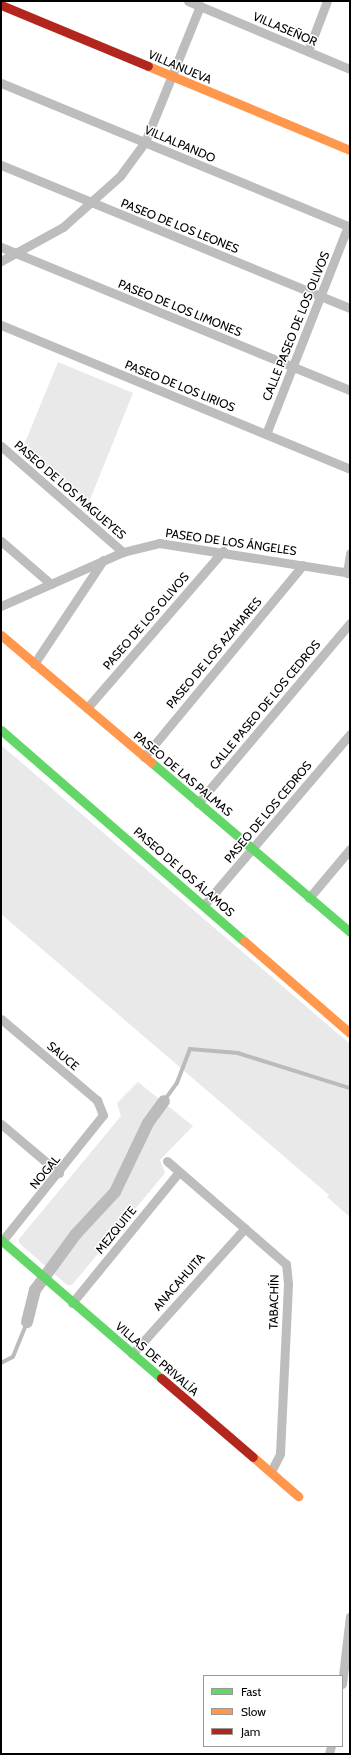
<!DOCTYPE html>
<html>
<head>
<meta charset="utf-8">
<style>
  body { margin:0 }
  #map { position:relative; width:351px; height:1755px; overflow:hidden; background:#fff; font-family:Cabin,sans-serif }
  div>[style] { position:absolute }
  .green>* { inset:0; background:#e9e9e9 }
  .stream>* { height:3.5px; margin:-1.75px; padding:0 1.75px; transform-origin:1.75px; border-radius:1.75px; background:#bbb }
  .canal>* { height:12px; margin:-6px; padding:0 6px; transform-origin:6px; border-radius:6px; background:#bbb }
  .street>* { height:9px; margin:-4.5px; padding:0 4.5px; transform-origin:4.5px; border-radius:4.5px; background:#bdbdbd }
  .fast>* { height:9px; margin:-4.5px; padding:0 4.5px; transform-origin:4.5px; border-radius:4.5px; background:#63d668 }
  .slow>* { height:9px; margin:-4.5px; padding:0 4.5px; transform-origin:4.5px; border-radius:4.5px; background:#ff974d }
  .jam>* { height:9px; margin:-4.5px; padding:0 4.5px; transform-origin:4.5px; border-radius:4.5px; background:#b3261e }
  span { translate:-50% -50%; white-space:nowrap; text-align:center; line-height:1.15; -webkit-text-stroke:3px #fff; paint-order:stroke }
  .street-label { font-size:12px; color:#000 }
  .frame { position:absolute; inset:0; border:2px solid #000; pointer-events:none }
  .legend { position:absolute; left:203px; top:1675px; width:140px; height:72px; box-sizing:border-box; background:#fff; border:1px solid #999; margin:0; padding:5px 7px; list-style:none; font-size:12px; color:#000 }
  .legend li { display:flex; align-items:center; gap:8px; height:20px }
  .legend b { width:20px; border:1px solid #999 }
</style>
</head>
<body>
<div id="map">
  <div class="green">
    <i style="clip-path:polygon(58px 362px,133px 393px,89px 502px,22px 450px)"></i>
    <i style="clip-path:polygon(1px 745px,350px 1044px,350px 1217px,327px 1197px,329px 1195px,1px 914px)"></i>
    <i style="clip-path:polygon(138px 1082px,193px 1126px,160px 1160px,165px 1173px,72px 1285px,67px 1285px,19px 1243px,19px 1239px,121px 1116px,117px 1103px)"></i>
  </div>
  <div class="stream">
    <i style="left:164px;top:1101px;width:22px;rotate:-54deg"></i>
    <i style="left:177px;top:1083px;width:36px;rotate:-69deg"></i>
    <i style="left:190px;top:1049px;width:48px;rotate:4.8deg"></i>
    <i style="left:238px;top:1053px;width:117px;rotate:17.4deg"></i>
    <i style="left:1px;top:1363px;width:13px;rotate:-27deg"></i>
    <i style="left:13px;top:1357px;width:38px;rotate:-68deg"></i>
  </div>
  <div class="canal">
    <i style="left:27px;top:1322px;width:33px;rotate:-76deg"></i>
    <i style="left:35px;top:1290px;width:69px;rotate:-53.8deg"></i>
    <i style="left:76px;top:1234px;width:57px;rotate:-47.1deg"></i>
    <i style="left:115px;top:1192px;width:76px;rotate:-64.4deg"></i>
    <i style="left:148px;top:1123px;width:27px;rotate:-54deg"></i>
  </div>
  <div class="street">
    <i style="left:188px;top:1px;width:176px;rotate:22.8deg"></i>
    <i style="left:308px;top:51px;width:53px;rotate:-69.2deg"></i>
    <i style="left:1px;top:83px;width:378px;rotate:22.4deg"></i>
    <i style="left:1px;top:165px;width:377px;rotate:22.3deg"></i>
    <i style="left:1px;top:247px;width:377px;rotate:22.3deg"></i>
    <i style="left:1px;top:261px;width:71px;rotate:-28.7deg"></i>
    <i style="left:63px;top:227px;width:76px;rotate:-41.8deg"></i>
    <i style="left:120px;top:176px;width:42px;rotate:-53.7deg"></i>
    <i style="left:145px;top:142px;width:147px;rotate:-68deg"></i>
    <i style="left:1px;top:325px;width:378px;rotate:22.4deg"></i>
    <i style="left:266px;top:434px;width:224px;rotate:-68.5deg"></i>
    <i style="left:1px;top:446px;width:162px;rotate:41deg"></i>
    <i style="left:1px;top:541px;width:66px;rotate:40.7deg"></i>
    <i style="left:347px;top:573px;width:20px;rotate:-81deg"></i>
    <i style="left:1px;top:606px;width:133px;rotate:-23.9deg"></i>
    <i style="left:123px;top:552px;width:37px;rotate:-14deg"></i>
    <i style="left:159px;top:543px;width:193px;rotate:8.9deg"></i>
    <i style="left:34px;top:664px;width:125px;rotate:-56.4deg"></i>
    <i style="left:87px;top:708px;width:208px;rotate:-49.1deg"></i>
    <i style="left:144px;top:757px;width:249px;rotate:-50.4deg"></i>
    <i style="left:198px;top:803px;width:236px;rotate:-49.8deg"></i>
    <i style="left:309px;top:898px;width:64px;rotate:-50.1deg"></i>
    <i style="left:204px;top:905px;width:225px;rotate:-49.5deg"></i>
    <i style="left:1px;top:1019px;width:126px;rotate:40.2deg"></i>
    <i style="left:97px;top:1100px;width:16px;rotate:68deg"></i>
    <i style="left:103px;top:1115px;width:161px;rotate:128.7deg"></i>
    <i style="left:1px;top:1124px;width:76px;rotate:40.2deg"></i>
    <i style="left:167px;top:1161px;width:157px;rotate:40.9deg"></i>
    <i style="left:286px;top:1264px;width:20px;rotate:84deg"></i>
    <i style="left:288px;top:1284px;width:170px;rotate:92.7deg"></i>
    <i style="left:280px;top:1454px;width:20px;rotate:117deg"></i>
    <i style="left:72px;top:1303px;width:169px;rotate:-50.8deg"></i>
    <i style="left:132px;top:1354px;width:169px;rotate:-48.1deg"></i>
    <i style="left:342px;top:1684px;width:68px;rotate:-83.3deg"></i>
    <i style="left:329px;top:1754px;width:8px;rotate:-76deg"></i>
  </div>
  <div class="fast">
    <i style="left:1px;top:730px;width:322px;rotate:41deg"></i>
    <i style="left:151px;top:762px;width:262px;rotate:40.5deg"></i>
    <i style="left:1px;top:1240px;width:211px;rotate:40.8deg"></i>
  </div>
  <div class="slow">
    <i style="left:148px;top:66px;width:219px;rotate:22.6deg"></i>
    <i style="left:1px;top:635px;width:197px;rotate:40.3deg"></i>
    <i style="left:244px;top:941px;width:140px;rotate:41deg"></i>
    <i style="left:253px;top:1457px;width:60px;rotate:40.9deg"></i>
  </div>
  <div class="jam">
    <i style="left:1px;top:5px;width:159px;rotate:22.5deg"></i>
    <i style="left:161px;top:1378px;width:121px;rotate:40.7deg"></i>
  </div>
  <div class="street-label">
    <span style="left:285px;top:29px;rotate:23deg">VILLASEÑOR</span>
    <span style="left:180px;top:67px;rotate:23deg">VILLANUEVA</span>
    <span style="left:180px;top:144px;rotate:23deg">VILLALPANDO</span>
    <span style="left:180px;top:226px;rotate:22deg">PASEO DE LOS LEONES</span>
    <span style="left:180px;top:308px;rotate:22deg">PASEO DE LOS LIMONES</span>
    <span style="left:296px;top:326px;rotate:-68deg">CALLE PASEO DE LOS OLIVOS</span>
    <span style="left:180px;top:386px;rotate:22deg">PASEO DE LOS LIRIOS</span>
    <span style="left:70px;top:490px;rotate:41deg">PASEO DE LOS MAGUEYES</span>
    <span style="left:231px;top:542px;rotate:8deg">PASEO DE LOS ÁNGELES</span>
    <span style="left:146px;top:621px;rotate:-49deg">PASEO DE LOS OLIVOS</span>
    <span style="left:214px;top:653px;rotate:-50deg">PASEO DE LOS AZAHARES</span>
    <span style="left:265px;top:705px;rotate:-50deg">CALLE PASEO DE LOS CEDROS</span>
    <span style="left:183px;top:774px;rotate:40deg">PASEO DE LAS PALMAS</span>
    <span style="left:268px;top:812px;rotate:-50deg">PASEO DE LOS CEDROS</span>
    <span style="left:184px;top:872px;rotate:41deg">PASEO DE LOS ÁLAMOS</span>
    <span style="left:63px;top:1056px;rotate:40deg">SAUCE</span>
    <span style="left:45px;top:1172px;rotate:-50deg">NOGAL</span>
    <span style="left:116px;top:1230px;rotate:-51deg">MEZQUITE</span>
    <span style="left:179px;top:1282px;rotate:-49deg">ANACAHUITA</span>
    <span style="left:274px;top:1302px;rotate:-89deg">TABACHÍN</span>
    <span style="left:157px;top:1359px;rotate:41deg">VILLAS DE PRIVALÍA</span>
  </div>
  <div class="frame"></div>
  <ul class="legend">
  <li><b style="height:5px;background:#63d668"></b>Fast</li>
  <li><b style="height:5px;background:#ff974d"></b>Slow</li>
  <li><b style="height:5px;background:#b3261e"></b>Jam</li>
  </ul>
</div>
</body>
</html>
